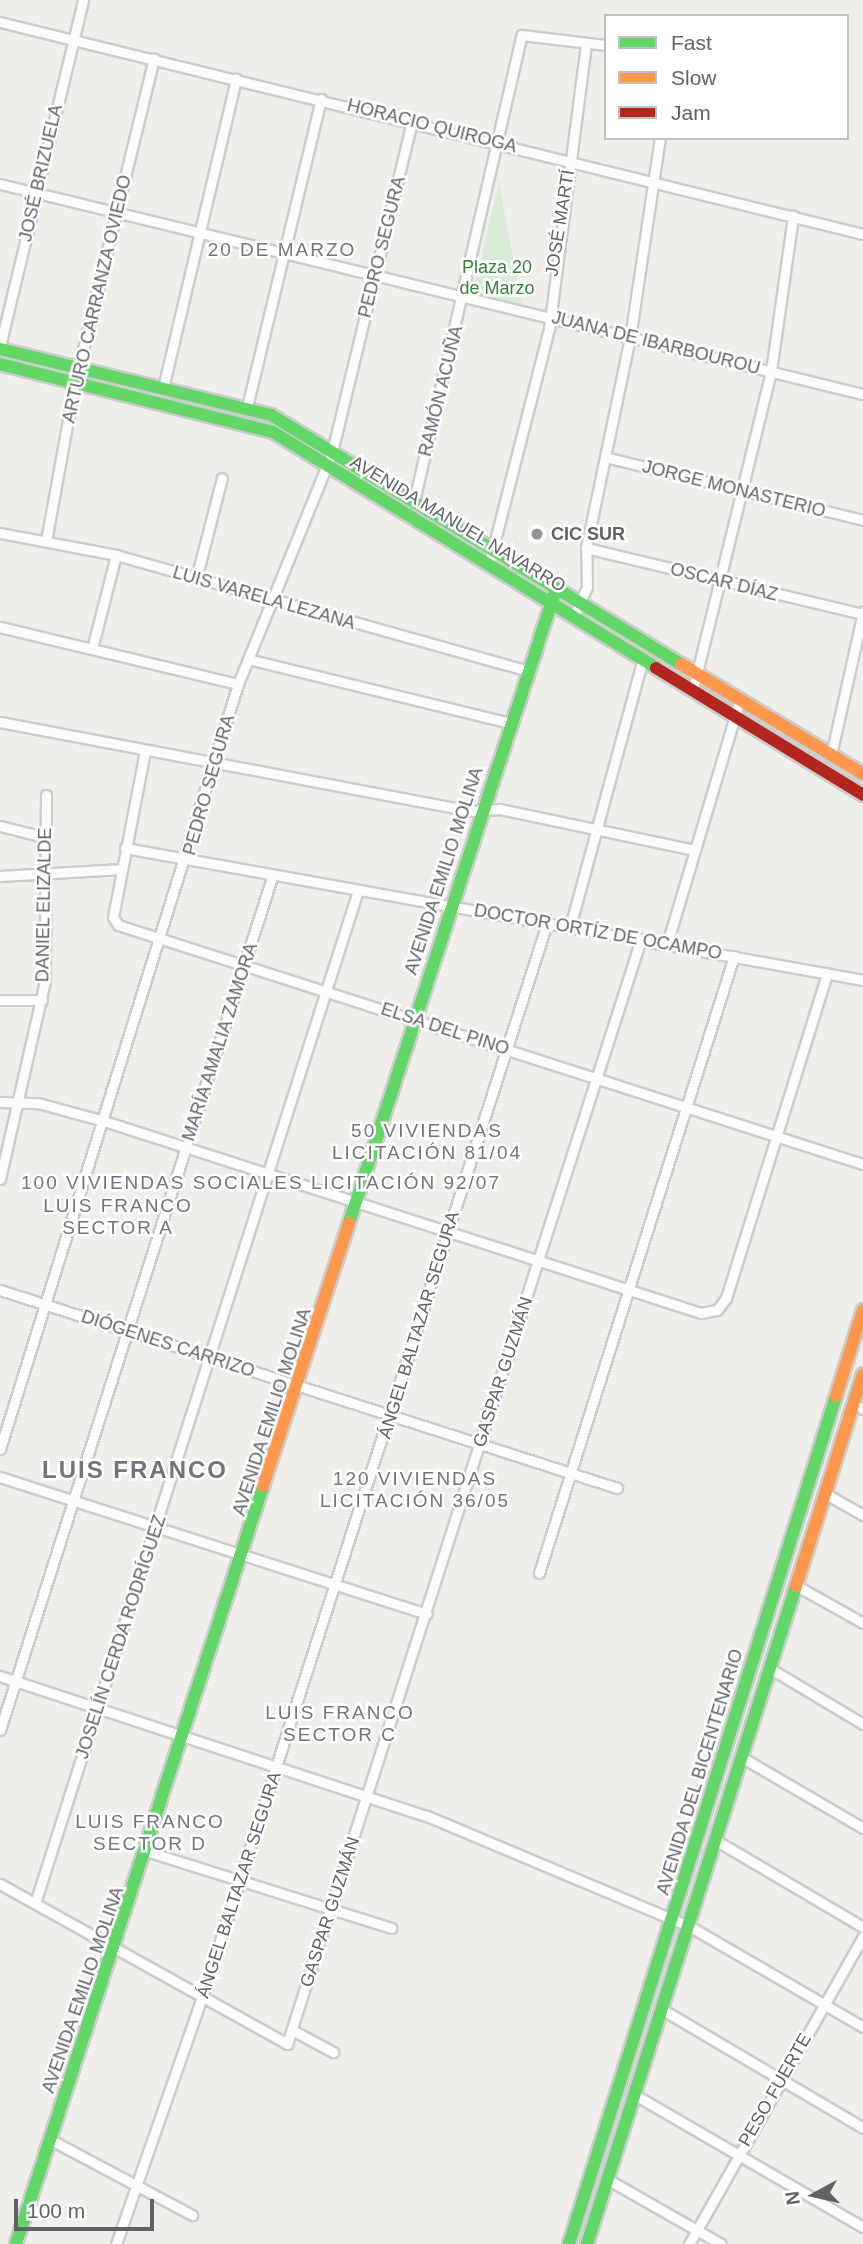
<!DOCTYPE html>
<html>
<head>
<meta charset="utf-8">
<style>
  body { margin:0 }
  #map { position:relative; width:863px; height:2244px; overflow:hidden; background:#efeeea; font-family:Arial,sans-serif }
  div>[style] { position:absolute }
  .green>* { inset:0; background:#d8ebd6 }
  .roads { filter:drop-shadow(2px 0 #cbcccc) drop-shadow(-2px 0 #cbcccc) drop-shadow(0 2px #cbcccc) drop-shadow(0 -2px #cbcccc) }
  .street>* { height:9px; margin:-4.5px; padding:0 4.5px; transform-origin:4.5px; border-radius:4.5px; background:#fdfcfc }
  .fast>* { height:12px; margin:-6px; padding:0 6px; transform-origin:6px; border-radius:6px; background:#63d668 }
  .slow>* { height:12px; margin:-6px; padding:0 6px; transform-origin:6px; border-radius:6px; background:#ff974d }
  .jam>* { height:12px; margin:-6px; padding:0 6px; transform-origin:6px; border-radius:6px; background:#b3261e }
  .dots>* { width:19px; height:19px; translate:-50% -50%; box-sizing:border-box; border:4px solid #fff; border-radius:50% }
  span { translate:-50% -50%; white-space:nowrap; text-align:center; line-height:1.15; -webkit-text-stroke:5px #fff; paint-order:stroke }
  .street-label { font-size:18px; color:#5f6368 }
  .park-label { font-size:18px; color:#348238 }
  .poi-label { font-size:18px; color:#5f6368; font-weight:700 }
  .left { translate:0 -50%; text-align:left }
  .neighbourhood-label { font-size:19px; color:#70757a; letter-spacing:2px }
  .district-label { font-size:24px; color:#70757a; font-weight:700; letter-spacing:2px }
  .legend { position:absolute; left:604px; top:14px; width:245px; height:126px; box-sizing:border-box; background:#fff; border:2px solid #bfc1c3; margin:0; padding:9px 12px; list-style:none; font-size:21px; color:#5f6368 }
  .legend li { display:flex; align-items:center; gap:14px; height:35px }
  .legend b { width:35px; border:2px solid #bfc1c3 }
  .north { position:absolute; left:779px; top:2160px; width:70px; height:70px; -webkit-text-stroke:5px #fff; paint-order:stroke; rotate:262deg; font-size:19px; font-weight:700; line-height:28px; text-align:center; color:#5f6368 }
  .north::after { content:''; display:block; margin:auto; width:24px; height:32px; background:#5f6368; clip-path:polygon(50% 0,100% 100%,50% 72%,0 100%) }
  .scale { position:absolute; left:14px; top:2199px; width:140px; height:32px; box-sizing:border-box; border:4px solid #5f6368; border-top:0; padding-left:9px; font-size:21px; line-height:24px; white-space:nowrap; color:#5f6368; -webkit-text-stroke:5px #fff; paint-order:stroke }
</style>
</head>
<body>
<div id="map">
  <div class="green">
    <i style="clip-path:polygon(499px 183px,522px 306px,480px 296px,474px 287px)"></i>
  </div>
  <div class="roads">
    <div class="street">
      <i style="left:0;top:22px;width:889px;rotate:13.8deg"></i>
      <i style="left:0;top:184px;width:888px;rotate:13.68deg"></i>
      <i style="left:0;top:346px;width:356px;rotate:-76.5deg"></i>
      <i style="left:163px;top:388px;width:318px;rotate:-76.7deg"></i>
      <i style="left:247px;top:407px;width:317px;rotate:-76.5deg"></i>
      <i style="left:605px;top:457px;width:266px;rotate:13.7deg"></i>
      <i style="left:414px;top:501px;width:478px;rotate:-77deg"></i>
      <i style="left:522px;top:35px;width:85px;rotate:6.8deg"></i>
      <i style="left:0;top:533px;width:118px;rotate:10.7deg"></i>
      <i style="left:116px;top:555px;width:426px;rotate:15.7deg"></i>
      <i style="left:46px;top:541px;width:162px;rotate:-79.7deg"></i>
      <i style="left:75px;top:382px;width:333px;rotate:-76.3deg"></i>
      <i style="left:586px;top:548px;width:285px;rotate:13.4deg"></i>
      <i style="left:489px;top:564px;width:243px;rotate:-75.7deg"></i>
      <i style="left:549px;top:329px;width:288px;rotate:-82.6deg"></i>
      <i style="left:196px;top:579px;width:104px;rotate:-75.6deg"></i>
      <i style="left:574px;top:616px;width:32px;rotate:-66deg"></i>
      <i style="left:587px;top:587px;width:39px;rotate:-91deg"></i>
      <i style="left:586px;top:548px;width:215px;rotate:-78.2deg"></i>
      <i style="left:630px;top:338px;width:202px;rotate:-81.5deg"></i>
      <i style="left:0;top:627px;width:245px;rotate:13.5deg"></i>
      <i style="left:92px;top:649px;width:97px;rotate:-75.7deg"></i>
      <i style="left:248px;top:659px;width:270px;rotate:13.7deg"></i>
      <i style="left:693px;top:689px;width:327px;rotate:-76.2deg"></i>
      <i style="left:771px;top:371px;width:157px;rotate:-81.9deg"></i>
      <i style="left:0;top:722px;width:479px;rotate:10.7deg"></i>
      <i style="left:471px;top:811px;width:29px;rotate:-4deg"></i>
      <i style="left:500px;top:809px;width:198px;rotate:11.9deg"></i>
      <i style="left:145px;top:751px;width:169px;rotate:100.9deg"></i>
      <i style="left:113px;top:917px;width:9px;rotate:58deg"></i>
      <i style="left:118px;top:925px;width:782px;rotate:17.79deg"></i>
      <i style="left:831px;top:755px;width:147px;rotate:-77.4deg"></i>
      <i style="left:0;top:826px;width:45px;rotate:14deg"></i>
      <i style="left:125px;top:848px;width:750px;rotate:10.14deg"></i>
      <i style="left:0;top:876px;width:122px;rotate:-3.3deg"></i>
      <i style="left:570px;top:927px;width:278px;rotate:-74.8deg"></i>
      <i style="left:667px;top:944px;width:256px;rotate:-73.4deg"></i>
      <i style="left:0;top:1000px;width:42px"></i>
      <i style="left:0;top:1102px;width:38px;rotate:2deg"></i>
      <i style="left:38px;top:1103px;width:68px;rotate:15.3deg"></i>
      <i style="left:104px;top:1121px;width:627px;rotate:17.83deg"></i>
      <i style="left:701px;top:1313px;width:16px;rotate:-11deg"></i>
      <i style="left:717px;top:1310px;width:15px;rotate:-53deg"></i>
      <i style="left:726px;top:1298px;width:340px;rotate:-72.7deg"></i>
      <i style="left:0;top:1179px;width:203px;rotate:-77.2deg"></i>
      <i style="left:45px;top:981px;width:186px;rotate:-89.7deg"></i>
      <i style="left:0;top:1290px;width:648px;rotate:17.79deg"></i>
      <i style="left:853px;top:1403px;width:12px;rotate:31deg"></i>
      <i style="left:0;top:1449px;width:801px;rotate:-72.72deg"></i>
      <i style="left:238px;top:684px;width:250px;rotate:-67.9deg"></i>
      <i style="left:332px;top:452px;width:341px;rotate:-76.4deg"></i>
      <i style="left:0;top:1477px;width:448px;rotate:17.8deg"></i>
      <i style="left:826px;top:1494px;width:43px;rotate:29.6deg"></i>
      <i style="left:539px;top:1573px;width:647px;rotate:-72.46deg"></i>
      <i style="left:797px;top:1586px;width:76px;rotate:29.3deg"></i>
      <i style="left:771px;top:1669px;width:107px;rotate:30.9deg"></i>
      <i style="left:0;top:1676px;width:449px;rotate:18.2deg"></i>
      <i style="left:427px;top:1816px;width:284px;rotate:22.8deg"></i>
      <i style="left:689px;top:1926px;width:201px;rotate:30.1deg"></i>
      <i style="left:0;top:1730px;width:898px;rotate:-72.31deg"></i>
      <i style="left:743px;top:1758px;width:139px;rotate:30.3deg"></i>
      <i style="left:717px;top:1841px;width:169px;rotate:30.5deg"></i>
      <i style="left:149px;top:1852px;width:254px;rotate:17.4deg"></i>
      <i style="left:0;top:1884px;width:329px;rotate:29.1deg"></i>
      <i style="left:287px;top:2044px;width:1160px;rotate:-72.24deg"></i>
      <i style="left:35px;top:1903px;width:1063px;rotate:-72.31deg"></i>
      <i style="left:663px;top:2010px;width:232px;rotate:30.5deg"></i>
      <i style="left:292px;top:2030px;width:47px;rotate:28.2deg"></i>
      <i style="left:635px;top:2095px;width:263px;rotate:30.1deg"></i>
      <i style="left:51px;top:2140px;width:160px;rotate:28deg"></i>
      <i style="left:607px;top:2179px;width:131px;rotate:29.7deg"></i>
      <i style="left:116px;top:2244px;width:262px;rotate:-70.8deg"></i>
      <i style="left:202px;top:1997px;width:1128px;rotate:-72.19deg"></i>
      <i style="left:689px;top:2244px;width:354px;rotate:-60.5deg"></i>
    </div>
    <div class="fast">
      <i style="left:0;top:349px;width:279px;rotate:13.7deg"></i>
      <i style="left:271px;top:415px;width:480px;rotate:31.3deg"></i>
      <i style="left:0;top:364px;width:281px;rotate:14deg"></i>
      <i style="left:273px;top:432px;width:450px;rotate:31.6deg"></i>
      <i style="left:349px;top:1223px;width:667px;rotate:-71.92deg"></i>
      <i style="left:16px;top:2244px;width:797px;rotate:-71.95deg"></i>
      <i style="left:569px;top:2244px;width:889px;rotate:-72.52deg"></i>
      <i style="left:587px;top:2244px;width:690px;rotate:-72.38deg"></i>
    </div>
    <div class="slow">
      <i style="left:681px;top:664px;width:213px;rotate:31.1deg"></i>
      <i style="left:836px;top:1396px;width:90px;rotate:-72.6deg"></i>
      <i style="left:263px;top:1486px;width:277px;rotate:-71.9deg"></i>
      <i style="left:796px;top:1586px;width:222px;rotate:-72.5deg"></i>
    </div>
    <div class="jam">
      <i style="left:656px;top:668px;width:243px;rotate:31.5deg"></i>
    </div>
  </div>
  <div class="dots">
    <i style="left:537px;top:534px;background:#919496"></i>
  </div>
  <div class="street-label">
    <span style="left:432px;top:126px;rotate:14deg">HORACIO QUIROGA</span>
    <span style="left:41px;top:173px;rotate:-77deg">JOSÉ BRIZUELA</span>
    <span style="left:560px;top:223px;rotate:-81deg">JOSÉ MARTÍ</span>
    <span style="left:382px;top:247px;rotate:-76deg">PEDRO SEGURA</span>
    <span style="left:97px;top:299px;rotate:-77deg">ARTURO CARRANZA OVIEDO</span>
    <span style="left:656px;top:343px;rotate:14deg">JUANA DE IBARBOUROU</span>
    <span style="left:441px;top:391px;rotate:-76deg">RAMÓN ACUÑA</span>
    <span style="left:734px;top:489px;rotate:14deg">JORGE MONASTERIO</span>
    <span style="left:458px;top:524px;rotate:31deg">AVENIDA MANUEL NAVARRO</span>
    <span style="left:724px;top:582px;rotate:14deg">OSCAR DÍAZ</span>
    <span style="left:264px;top:598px;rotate:16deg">LUIS VARELA LEZANA</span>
    <span style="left:209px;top:785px;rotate:-74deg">PEDRO SEGURA</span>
    <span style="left:444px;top:871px;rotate:-72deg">AVENIDA EMILIO MOLINA</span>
    <span style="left:44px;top:905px;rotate:-89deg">DANIEL ELIZALDE</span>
    <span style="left:598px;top:932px;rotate:10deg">DOCTOR ORTÍZ DE OCAMPO</span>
    <span style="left:445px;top:1029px;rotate:18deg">ELSA DEL PINO</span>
    <span style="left:220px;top:1042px;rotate:-72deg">MARÍA AMALIA ZAMORA</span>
    <span style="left:419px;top:1325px;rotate:-73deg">ÁNGEL BALTAZAR SEGURA</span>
    <span style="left:168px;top:1344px;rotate:18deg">DIÓGENES CARRIZO</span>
    <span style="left:503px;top:1372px;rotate:-72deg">GASPAR GUZMÁN</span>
    <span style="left:272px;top:1412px;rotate:-72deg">AVENIDA EMILIO MOLINA</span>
    <span style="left:121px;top:1637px;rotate:-72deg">JOSELÍN CERDA RODRÍGUEZ</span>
    <span style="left:700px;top:1772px;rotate:-73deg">AVENIDA DEL BICENTENARIO</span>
    <span style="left:239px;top:1885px;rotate:-72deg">ÁNGEL BALTAZAR SEGURA</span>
    <span style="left:330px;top:1912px;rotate:-72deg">GASPAR GUZMÁN</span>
    <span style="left:83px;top:1990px;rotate:-71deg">AVENIDA EMILIO MOLINA</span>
    <span style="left:775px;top:2090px;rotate:-60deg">PESO FUERTE</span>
  </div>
  <div class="park-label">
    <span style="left:497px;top:278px">Plaza 20<br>de Marzo</span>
  </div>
  <div class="poi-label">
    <span class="left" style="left:551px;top:534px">CIC SUR</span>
  </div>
  <div class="neighbourhood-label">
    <span style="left:282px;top:250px">20 DE MARZO</span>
    <span style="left:427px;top:1142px">50 VIVIENDAS<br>LICITACIÓN 81/04</span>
    <span style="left:261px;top:1183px">100 VIVIENDAS SOCIALES LICITACIÓN 92/07</span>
    <span style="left:118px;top:1217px">LUIS FRANCO<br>SECTOR A</span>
    <span style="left:415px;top:1490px">120 VIVIENDAS<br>LICITACIÓN 36/05</span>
    <span style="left:340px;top:1724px">LUIS FRANCO<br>SECTOR C</span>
    <span style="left:150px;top:1833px">LUIS FRANCO<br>SECTOR D</span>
  </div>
  <div class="district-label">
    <span style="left:135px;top:1470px">LUIS FRANCO</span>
  </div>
  <ul class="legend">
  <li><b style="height:9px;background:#63d668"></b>Fast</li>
  <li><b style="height:9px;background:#ff974d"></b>Slow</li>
  <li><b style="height:9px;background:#b3261e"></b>Jam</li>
  </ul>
  <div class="north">N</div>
  <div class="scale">100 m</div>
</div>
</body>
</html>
